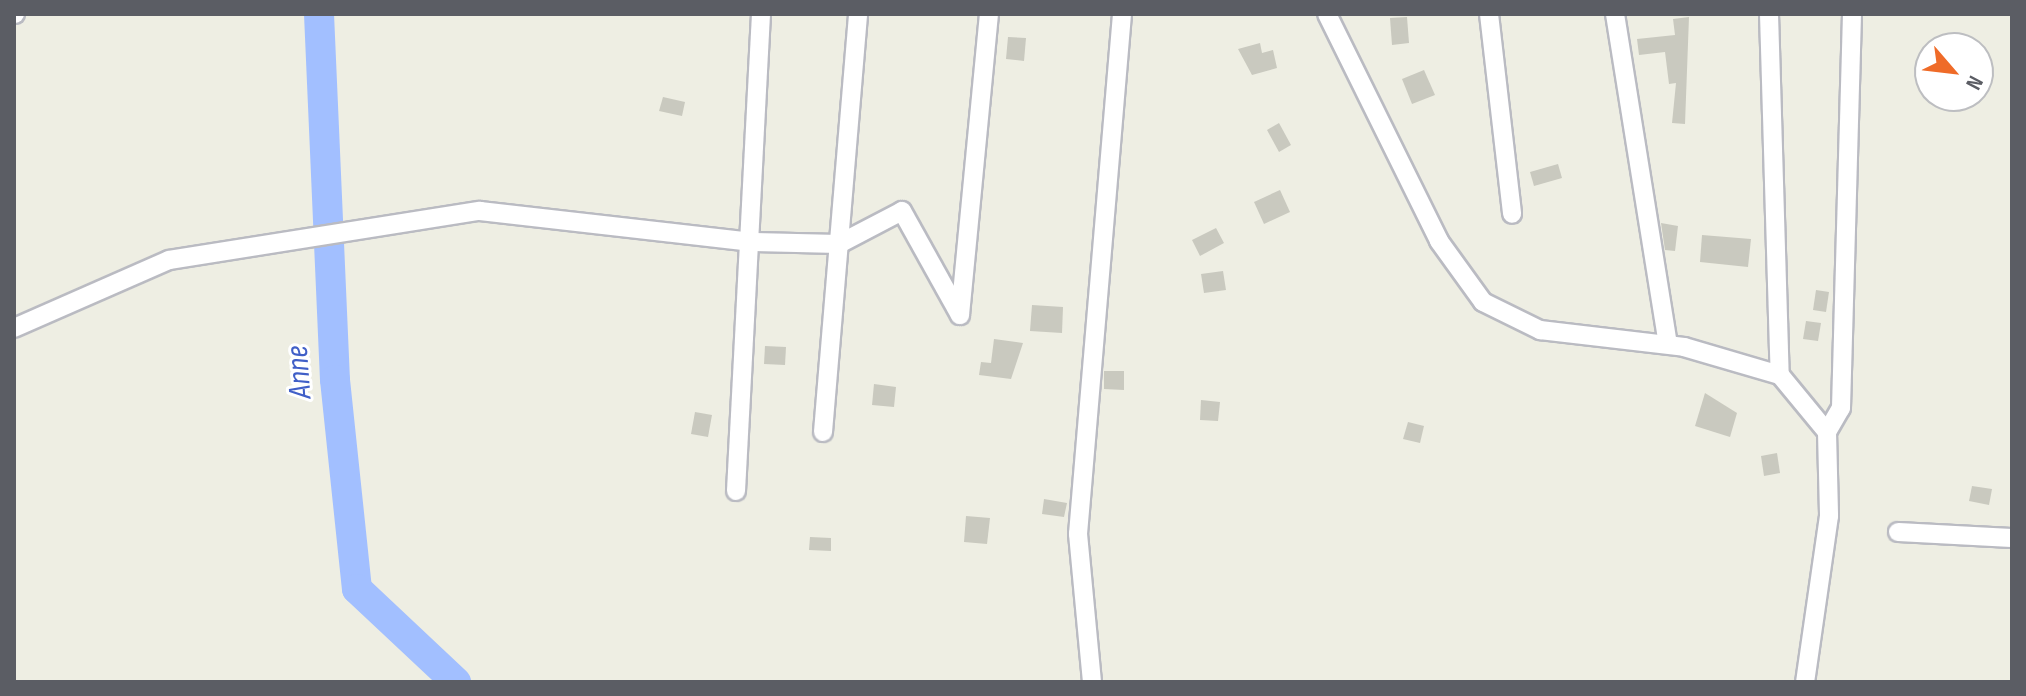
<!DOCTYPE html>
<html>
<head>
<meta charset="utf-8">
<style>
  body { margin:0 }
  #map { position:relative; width:2026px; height:696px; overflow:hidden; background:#eeeee3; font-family:"Sofia Sans Condensed",sans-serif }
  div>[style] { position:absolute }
  .river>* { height:30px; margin:-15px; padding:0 15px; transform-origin:15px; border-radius:15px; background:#a2bfff }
  .building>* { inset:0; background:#c9c9bf }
  .roads { filter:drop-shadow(2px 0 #babbc2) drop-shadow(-2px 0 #babbc2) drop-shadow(0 2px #babbc2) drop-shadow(0 -2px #babbc2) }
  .minor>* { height:18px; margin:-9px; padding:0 9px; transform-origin:9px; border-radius:9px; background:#fff }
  span { translate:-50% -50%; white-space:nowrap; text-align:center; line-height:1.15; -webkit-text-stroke:6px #fff; paint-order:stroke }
  .water-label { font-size:32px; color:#405fc7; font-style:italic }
  .frame { position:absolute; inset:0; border:16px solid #5b5d64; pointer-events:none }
  .north { position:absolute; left:1914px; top:32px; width:80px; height:80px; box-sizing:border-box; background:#fff; border:2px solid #bdbec1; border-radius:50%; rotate:118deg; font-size:22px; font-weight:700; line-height:32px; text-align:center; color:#5b5d64 }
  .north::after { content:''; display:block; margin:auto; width:28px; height:36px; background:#ef6b28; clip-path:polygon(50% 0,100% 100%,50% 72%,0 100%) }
</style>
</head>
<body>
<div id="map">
  <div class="river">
    <i style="left:319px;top:14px;width:366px;rotate:87.5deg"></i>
    <i style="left:335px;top:380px;width:210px;rotate:84deg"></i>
    <i style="left:357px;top:589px;width:136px;rotate:43.2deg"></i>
  </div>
  <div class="building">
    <i style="clip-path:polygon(1407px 17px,1409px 43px,1392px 45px,1390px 18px)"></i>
    <i style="clip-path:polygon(1689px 17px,1685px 124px,1672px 123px,1676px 83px,1669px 84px,1665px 52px,1639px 55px,1637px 39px,1675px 35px,1673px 19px)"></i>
    <i style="clip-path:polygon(1008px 37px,1026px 38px,1024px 61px,1006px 59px)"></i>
    <i style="clip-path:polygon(1260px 43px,1262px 53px,1273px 50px,1277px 68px,1252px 75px,1238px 49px)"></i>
    <i style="clip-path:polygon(1424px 70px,1435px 95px,1412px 104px,1402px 79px)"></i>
    <i style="clip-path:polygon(663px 97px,685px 102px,682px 116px,659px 111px)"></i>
    <i style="clip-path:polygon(1279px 123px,1291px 145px,1279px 152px,1267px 130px)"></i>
    <i style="clip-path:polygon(1558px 164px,1562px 178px,1534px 186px,1530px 172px)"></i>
    <i style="clip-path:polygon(1280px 190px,1290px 212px,1264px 224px,1254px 202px)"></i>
    <i style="clip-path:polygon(1661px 223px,1678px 226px,1675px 251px,1665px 250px)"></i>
    <i style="clip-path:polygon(1216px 228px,1224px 243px,1200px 256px,1192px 240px)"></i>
    <i style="clip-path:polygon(1702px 235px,1751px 239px,1748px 267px,1700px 262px)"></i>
    <i style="clip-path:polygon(1223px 271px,1226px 290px,1204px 293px,1201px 274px)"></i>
    <i style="clip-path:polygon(1816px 290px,1829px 292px,1826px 312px,1813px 310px)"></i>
    <i style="clip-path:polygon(1032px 305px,1063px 307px,1062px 333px,1030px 331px)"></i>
    <i style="clip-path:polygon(1806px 321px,1821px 323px,1818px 341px,1803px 339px)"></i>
    <i style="clip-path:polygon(994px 339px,1023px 343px,1011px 379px,979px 375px,981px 362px,991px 363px)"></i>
    <i style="clip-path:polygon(765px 346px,786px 347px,785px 365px,764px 364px)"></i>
    <i style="clip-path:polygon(1104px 371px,1124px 371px,1124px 390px,1104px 389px)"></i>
    <i style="clip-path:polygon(874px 384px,896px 387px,894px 407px,872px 405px)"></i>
    <i style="clip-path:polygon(1705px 393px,1737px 413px,1730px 437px,1695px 426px)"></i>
    <i style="clip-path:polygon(1201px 400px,1220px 402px,1218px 421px,1200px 420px)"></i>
    <i style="clip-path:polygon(695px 412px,712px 415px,708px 437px,691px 434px)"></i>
    <i style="clip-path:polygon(1408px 422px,1424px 426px,1420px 443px,1403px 439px)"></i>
    <i style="clip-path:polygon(1777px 453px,1780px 473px,1764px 476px,1761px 456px)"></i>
    <i style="clip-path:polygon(1972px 486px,1992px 489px,1989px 505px,1969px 501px)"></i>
    <i style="clip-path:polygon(1044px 499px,1067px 503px,1064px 517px,1042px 514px)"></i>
    <i style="clip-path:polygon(966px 516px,990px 518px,987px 544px,964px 542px)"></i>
    <i style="clip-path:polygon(810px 537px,831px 538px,831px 551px,809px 550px)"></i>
  </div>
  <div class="roads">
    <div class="minor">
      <i style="left:14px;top:14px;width:1px"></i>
      <i style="left:1327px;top:14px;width:253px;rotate:63.7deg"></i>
      <i style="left:1439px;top:241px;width:75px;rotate:54.2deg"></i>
      <i style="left:1483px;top:302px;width:64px;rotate:26.2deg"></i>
      <i style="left:1540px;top:330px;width:145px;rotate:6.7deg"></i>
      <i style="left:1684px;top:347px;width:100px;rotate:16.3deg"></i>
      <i style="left:1780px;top:375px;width:74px;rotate:50.5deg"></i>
      <i style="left:1827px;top:432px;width:84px;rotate:88.6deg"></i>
      <i style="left:1829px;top:516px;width:168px;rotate:98.2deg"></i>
      <i style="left:1489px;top:14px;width:201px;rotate:83.4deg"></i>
      <i style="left:1615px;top:14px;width:334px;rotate:80.9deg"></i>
      <i style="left:1769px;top:14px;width:361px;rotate:88.3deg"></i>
      <i style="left:960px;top:315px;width:302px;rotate:-84.5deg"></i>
      <i style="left:14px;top:328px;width:169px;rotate:-23.7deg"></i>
      <i style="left:169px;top:260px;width:315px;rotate:-9deg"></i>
      <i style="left:480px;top:211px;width:276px;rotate:6.5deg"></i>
      <i style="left:754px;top:242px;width:85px;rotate:1.3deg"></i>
      <i style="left:839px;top:244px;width:71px;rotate:-27.6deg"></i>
      <i style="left:902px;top:211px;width:119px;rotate:60.9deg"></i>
      <i style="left:823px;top:432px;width:419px;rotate:-85.2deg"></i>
      <i style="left:1827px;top:432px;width:28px;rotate:-60deg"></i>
      <i style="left:1841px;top:408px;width:394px;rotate:-88.4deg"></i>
      <i style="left:736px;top:491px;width:478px;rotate:-87deg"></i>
      <i style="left:1898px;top:532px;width:114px;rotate:3deg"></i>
      <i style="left:1092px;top:682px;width:149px;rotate:-95.4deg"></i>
      <i style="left:1078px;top:534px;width:522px;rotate:-85.16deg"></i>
    </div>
  </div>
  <div class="water-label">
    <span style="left:300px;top:372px;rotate:-94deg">Anne</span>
  </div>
  <div class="frame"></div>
  <div class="north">N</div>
</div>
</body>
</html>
